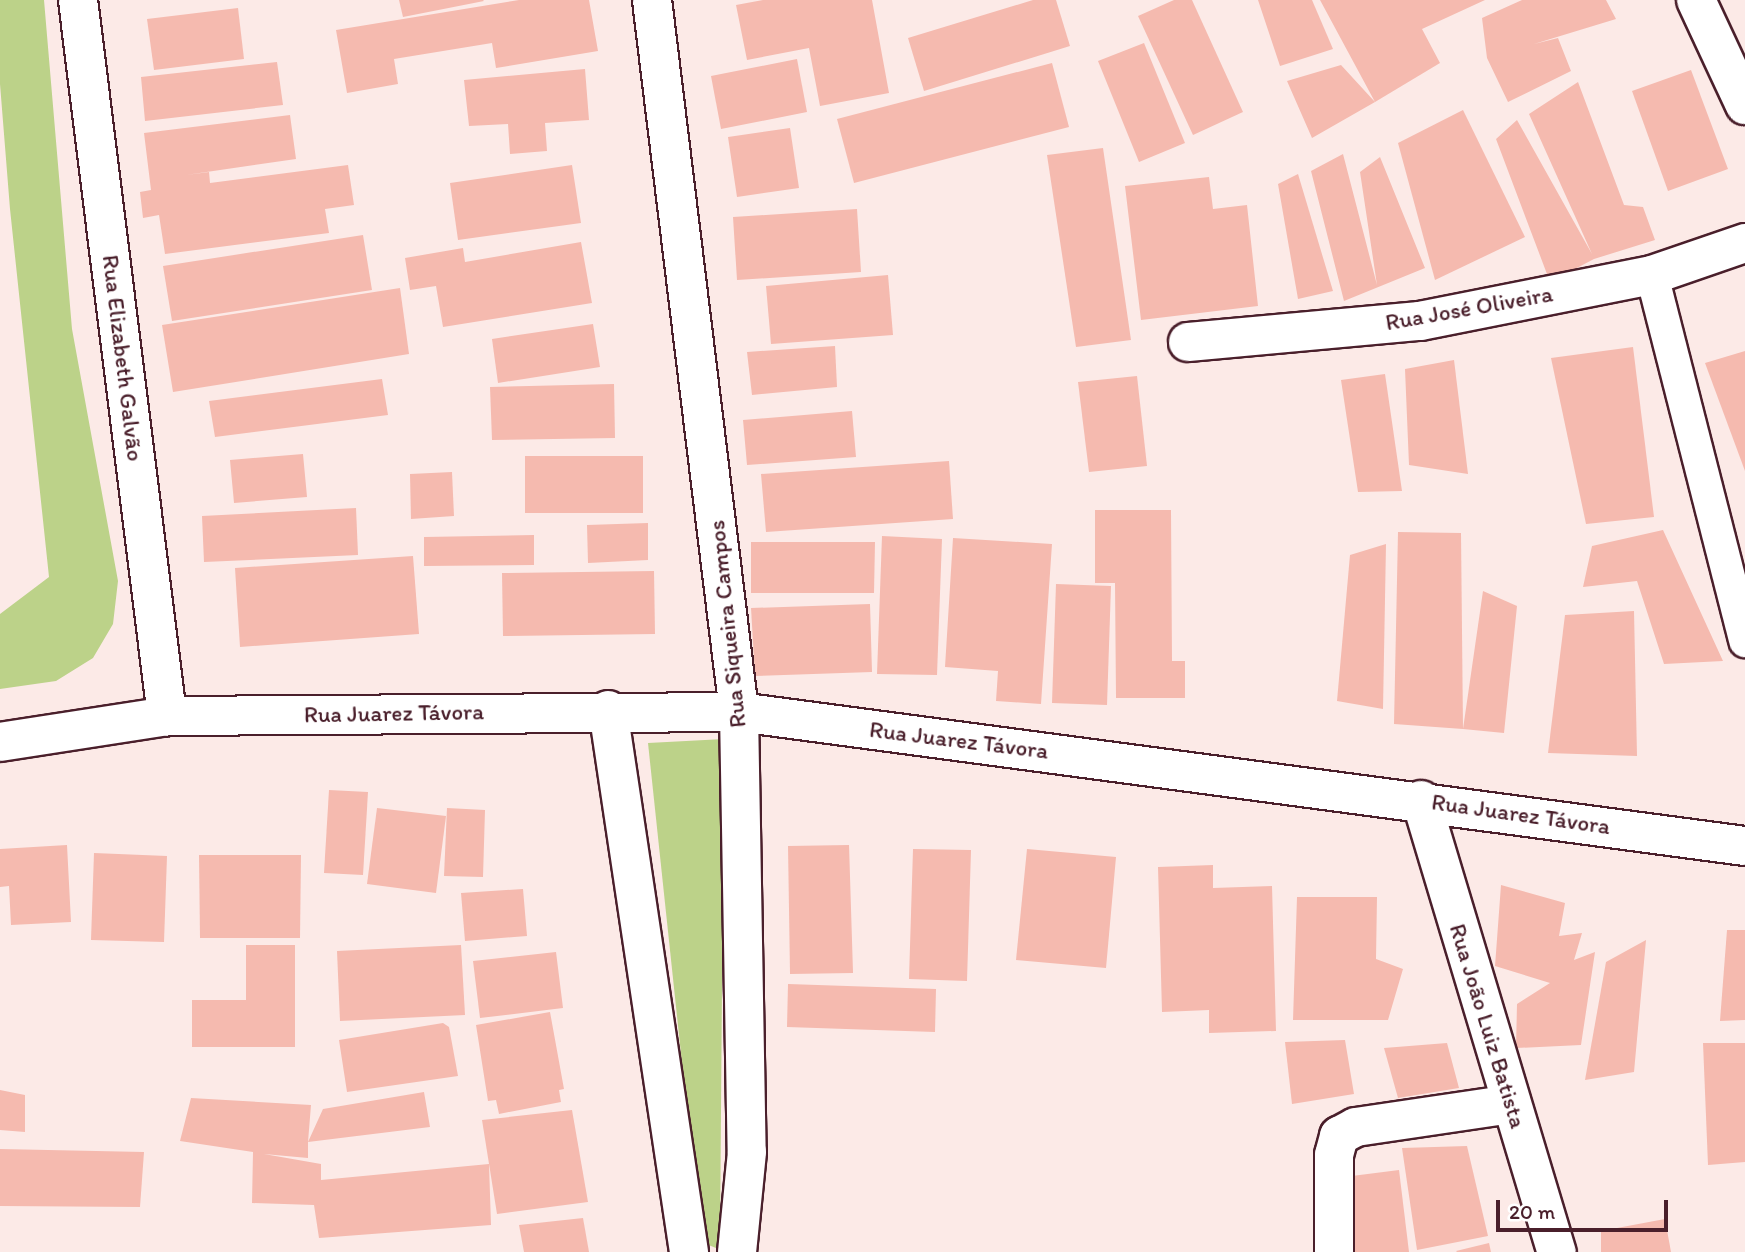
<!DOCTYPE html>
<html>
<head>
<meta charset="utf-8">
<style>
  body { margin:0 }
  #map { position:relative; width:1745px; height:1252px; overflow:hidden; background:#fceae7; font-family:Itim,sans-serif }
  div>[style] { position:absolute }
  .green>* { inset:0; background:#bcd289 }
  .building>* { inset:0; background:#f5baaf }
  .roads { filter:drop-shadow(2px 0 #4a1f2b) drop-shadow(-2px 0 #4a1f2b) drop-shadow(0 2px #4a1f2b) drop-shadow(0 -2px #4a1f2b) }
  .service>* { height:32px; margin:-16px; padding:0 16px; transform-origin:16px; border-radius:16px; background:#fff }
  .minor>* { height:38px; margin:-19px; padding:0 19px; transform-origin:19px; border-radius:19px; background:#fff }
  span { translate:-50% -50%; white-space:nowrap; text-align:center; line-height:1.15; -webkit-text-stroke:5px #fff; paint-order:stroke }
  .street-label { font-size:23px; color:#4a1f2b }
  .scale { position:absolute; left:1496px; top:1200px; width:172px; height:32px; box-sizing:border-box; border:4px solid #4a1f2b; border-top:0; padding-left:9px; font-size:21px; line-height:24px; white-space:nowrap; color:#4a1f2b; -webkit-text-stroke:5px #fff; paint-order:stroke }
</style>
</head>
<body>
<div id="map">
  <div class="green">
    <i style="clip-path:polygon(0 0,44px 0,72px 329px,118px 581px,113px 624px,93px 658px,56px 681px,0 689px,0 614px,49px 577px,10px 209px,0 84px)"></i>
    <i style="clip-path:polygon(724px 739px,720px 1235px,716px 1248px,701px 1242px,648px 743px)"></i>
  </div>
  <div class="building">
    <i style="clip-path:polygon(399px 0,483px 0,484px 1px,403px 17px)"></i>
    <i style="clip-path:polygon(519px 0,589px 0,598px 51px,496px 68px,492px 43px,394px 59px,398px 84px,347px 93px,336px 30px)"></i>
    <i style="clip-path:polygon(763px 0,872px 0,889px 93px,820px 106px,809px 48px,747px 60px,736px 5px)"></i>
    <i style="clip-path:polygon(1033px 0,1056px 0,1070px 46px,924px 91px,908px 38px)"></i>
    <i style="clip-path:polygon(1174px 0,1192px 0,1243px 112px,1193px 135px,1138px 16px)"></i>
    <i style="clip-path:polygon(1258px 0,1312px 0,1333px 49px,1280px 66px)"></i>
    <i style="clip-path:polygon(1320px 0,1485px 0,1422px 29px,1440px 63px,1375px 102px,1312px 138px,1287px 81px,1341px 65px,1375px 102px)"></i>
    <i style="clip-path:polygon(1522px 0,1606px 0,1616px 19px,1534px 44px,1558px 38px,1571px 71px,1508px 102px,1487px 58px,1482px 18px)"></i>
    <i style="clip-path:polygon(238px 8px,244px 59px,154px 70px,147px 19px)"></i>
    <i style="clip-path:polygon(1144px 43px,1185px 143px,1139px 162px,1098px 61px)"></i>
    <i style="clip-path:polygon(797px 59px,807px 112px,721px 129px,711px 76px)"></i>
    <i style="clip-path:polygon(277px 62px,283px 105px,145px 121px,141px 77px)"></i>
    <i style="clip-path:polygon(1052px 63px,1069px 127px,854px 183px,837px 119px)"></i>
    <i style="clip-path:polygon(585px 69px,589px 120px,545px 123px,547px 151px,510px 154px,508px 124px,469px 126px,464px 80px)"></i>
    <i style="clip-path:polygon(1691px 70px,1728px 169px,1668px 191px,1632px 91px)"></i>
    <i style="clip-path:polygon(1578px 82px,1624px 205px,1643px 207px,1655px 240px,1594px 259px,1550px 282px,1496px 139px,1517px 120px,1592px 254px,1529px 114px)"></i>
    <i style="clip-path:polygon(1463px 110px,1525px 237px,1435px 280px,1398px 143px)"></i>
    <i style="clip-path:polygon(290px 115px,296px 159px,186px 175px,209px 172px,210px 183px,348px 165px,354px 205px,325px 209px,329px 233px,165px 254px,159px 215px,143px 218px,140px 192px,151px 190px,144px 133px)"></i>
    <i style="clip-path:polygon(790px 128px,799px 188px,737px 197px,728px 137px)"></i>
    <i style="clip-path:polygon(1103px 148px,1131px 340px,1076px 347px,1047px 155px)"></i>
    <i style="clip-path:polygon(1343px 154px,1377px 285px,1360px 172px,1380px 157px,1425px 268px,1344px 301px,1311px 171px)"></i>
    <i style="clip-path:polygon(572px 165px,581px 223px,458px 240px,450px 183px)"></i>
    <i style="clip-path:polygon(1298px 174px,1333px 291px,1298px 299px,1278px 184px)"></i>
    <i style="clip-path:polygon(1209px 177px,1213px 209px,1247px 205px,1258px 306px,1141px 320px,1125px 186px)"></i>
    <i style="clip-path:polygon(857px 209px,861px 272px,737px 280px,733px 217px)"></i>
    <i style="clip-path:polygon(363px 235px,372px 290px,172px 321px,163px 266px)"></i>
    <i style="clip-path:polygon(581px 242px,592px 303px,443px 327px,436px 286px,410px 290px,405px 258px,463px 248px,465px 262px)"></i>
    <i style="clip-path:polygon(888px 275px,893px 335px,771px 344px,766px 286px)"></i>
    <i style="clip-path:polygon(400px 288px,409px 354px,173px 392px,162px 325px)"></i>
    <i style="clip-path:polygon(593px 324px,600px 367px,498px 383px,492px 339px)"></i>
    <i style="clip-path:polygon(835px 346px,837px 387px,752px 395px,747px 352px)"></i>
    <i style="clip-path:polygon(1633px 347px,1654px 517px,1586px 524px,1551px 358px)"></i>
    <i style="clip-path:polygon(1745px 351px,1745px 471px,1705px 363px)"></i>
    <i style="clip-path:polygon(1454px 360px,1468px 474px,1409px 465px,1405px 369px)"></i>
    <i style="clip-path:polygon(1385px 374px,1402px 491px,1358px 492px,1341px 380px)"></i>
    <i style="clip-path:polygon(1137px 376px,1147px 466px,1089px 472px,1078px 382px)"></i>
    <i style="clip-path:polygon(382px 379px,388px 415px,215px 437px,209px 401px)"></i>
    <i style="clip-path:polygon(614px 384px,615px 438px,492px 440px,490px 387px)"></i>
    <i style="clip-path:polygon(852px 411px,856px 457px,747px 465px,743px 420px)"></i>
    <i style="clip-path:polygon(303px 454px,307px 497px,234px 503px,230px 460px)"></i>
    <i style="clip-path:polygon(525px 456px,643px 456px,643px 513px,525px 513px)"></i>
    <i style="clip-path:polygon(949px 461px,953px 519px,766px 532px,761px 474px)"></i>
    <i style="clip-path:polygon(452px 472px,454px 516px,411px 519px,410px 474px)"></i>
    <i style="clip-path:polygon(356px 508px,358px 555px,204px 562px,202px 516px)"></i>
    <i style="clip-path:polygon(1095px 510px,1171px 510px,1172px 661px,1185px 661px,1185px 698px,1116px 698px,1115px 583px,1095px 583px)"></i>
    <i style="clip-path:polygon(648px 523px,648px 560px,588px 563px,587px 525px)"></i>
    <i style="clip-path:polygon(1663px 530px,1723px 661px,1664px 664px,1637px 581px,1583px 587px,1592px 546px)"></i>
    <i style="clip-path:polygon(1398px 532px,1461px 533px,1463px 729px,1394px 724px)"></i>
    <i style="clip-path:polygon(534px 535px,534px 565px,424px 566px,424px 537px)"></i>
    <i style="clip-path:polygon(882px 536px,942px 539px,937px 675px,877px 674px)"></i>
    <i style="clip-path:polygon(953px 538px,1052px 544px,1041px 704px,996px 701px,998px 671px,945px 667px)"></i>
    <i style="clip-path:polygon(751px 542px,875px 542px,874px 593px,751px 593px)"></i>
    <i style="clip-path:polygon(1386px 544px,1383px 709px,1337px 701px,1350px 555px)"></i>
    <i style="clip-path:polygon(413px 556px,419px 634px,240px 647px,235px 568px)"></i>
    <i style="clip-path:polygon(654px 571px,655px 634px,503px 636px,502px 573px)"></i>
    <i style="clip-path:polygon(1056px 584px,1111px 586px,1107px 705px,1052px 703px)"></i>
    <i style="clip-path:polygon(1483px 591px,1517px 606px,1504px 733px,1463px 729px)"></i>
    <i style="clip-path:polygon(870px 604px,872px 672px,755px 676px,751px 608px)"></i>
    <i style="clip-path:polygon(1634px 611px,1637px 756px,1548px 753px,1565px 615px)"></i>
    <i style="clip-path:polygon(329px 790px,368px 792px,363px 875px,324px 873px)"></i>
    <i style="clip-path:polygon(377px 808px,446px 816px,436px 893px,367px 884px)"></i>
    <i style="clip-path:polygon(447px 808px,485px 810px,483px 877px,444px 876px)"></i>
    <i style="clip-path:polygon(67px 845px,71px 922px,11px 925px,9px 886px,0 887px,0 849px)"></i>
    <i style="clip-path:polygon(849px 845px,853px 973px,790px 974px,788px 846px)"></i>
    <i style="clip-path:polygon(913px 849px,971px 850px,967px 981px,909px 979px)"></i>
    <i style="clip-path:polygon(1027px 849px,1116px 857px,1106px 968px,1016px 960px)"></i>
    <i style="clip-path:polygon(94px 853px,167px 856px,164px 942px,91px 940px)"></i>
    <i style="clip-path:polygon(199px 855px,301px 855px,300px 938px,200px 938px)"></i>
    <i style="clip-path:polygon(1213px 865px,1213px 888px,1272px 886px,1276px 1031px,1209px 1033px,1209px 1010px,1162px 1012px,1158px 867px)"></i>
    <i style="clip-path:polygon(1501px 885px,1565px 903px,1559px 936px,1582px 933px,1574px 960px,1595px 952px,1581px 1045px,1516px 1048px,1517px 1004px,1550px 983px,1495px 966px)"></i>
    <i style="clip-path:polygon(523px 889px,527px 936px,465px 941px,461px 893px)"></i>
    <i style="clip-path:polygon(1297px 897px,1377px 897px,1376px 959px,1403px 969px,1388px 1020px,1293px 1020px)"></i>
    <i style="clip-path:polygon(1727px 930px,1745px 930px,1745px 1020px,1720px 1021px)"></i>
    <i style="clip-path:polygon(1646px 940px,1634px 1072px,1585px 1080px,1606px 962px)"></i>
    <i style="clip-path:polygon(246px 945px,295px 945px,295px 1047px,192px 1047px,192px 1000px,246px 1000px)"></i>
    <i style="clip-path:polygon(461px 945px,465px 1015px,340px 1021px,337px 951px)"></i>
    <i style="clip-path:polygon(556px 952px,563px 1008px,480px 1018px,473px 961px)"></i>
    <i style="clip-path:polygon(788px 984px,936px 989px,935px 1032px,787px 1027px)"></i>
    <i style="clip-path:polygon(550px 1012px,564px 1089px,559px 1090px,561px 1102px,499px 1114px,496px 1100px,488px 1101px,476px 1025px)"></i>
    <i style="clip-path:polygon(443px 1023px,449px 1027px,458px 1076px,347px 1092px,339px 1040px)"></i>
    <i style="clip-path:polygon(1345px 1040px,1354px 1094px,1292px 1104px,1285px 1042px)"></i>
    <i style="clip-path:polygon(1447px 1043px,1459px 1088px,1398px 1098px,1384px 1048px)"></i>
    <i style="clip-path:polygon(1703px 1043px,1745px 1043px,1745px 1162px,1708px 1165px)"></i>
    <i style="clip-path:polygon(0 1090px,25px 1095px,25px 1132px,0 1130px)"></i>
    <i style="clip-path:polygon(424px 1092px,430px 1127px,308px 1142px,308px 1158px,264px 1154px,321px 1164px,321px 1180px,489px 1164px,491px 1225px,319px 1238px,314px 1205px,252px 1203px,253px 1152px,180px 1141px,191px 1098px,311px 1105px,308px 1142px,323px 1109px)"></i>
    <i style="clip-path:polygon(572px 1110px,588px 1202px,497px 1214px,482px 1120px)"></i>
    <i style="clip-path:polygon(1467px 1146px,1488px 1236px,1417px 1250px,1402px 1148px)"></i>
    <i style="clip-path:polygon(0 1149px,144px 1152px,140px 1207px,0 1206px)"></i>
    <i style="clip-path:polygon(1399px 1170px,1409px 1252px,1352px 1252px,1344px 1177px)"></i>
    <i style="clip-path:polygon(583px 1218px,589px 1252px,524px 1252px,519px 1225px)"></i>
    <i style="clip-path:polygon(1665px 1219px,1671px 1252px,1601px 1252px,1601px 1231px)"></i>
    <i style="clip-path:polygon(1489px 1243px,1491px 1252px,1457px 1252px,1456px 1251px)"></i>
  </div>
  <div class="roads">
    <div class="service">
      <i style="left:1652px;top:275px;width:378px;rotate:75.7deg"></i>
    </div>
    <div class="minor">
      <i style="left:78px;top:0;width:722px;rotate:82.91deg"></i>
      <i style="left:652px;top:0;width:717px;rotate:83.03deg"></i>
      <i style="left:739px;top:712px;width:440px;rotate:89deg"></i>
      <i style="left:747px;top:1152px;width:100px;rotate:95.7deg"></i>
      <i style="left:1696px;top:0;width:116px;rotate:65deg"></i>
      <i style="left:1188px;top:342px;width:233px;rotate:-5.2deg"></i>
      <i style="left:1420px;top:321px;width:237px;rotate:-11.2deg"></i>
      <i style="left:1652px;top:275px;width:98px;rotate:-19deg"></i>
      <i style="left:608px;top:710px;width:548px;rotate:81.5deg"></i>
      <i style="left:0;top:742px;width:169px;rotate:-8.8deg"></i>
      <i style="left:167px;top:716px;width:572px;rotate:-0.4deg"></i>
      <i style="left:739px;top:712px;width:1015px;rotate:7.59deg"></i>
      <i style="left:1421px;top:800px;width:472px;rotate:73.3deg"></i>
      <i style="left:1334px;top:1252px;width:97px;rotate:-90deg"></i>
      <i style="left:1334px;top:1155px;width:20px;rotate:-75deg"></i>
      <i style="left:1339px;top:1136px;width:19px;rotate:-28deg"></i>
      <i style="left:1356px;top:1127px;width:157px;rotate:-8.4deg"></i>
    </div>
  </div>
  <div class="street-label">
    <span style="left:1469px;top:308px;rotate:-10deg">Rua José Oliveira</span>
    <span style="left:123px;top:358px;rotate:83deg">Rua Elizabeth Galvão</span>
    <span style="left:727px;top:624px;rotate:-96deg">Rua Siqueira Campos</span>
    <span style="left:394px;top:713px;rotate:-1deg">Rua Juarez Távora</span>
    <span style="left:959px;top:740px;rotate:7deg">Rua Juarez Távora</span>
    <span style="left:1521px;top:814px;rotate:8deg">Rua Juarez Távora</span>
    <span style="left:1488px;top:1026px;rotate:73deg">Rua João Luiz Batista</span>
  </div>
  <div class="scale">20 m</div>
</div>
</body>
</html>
